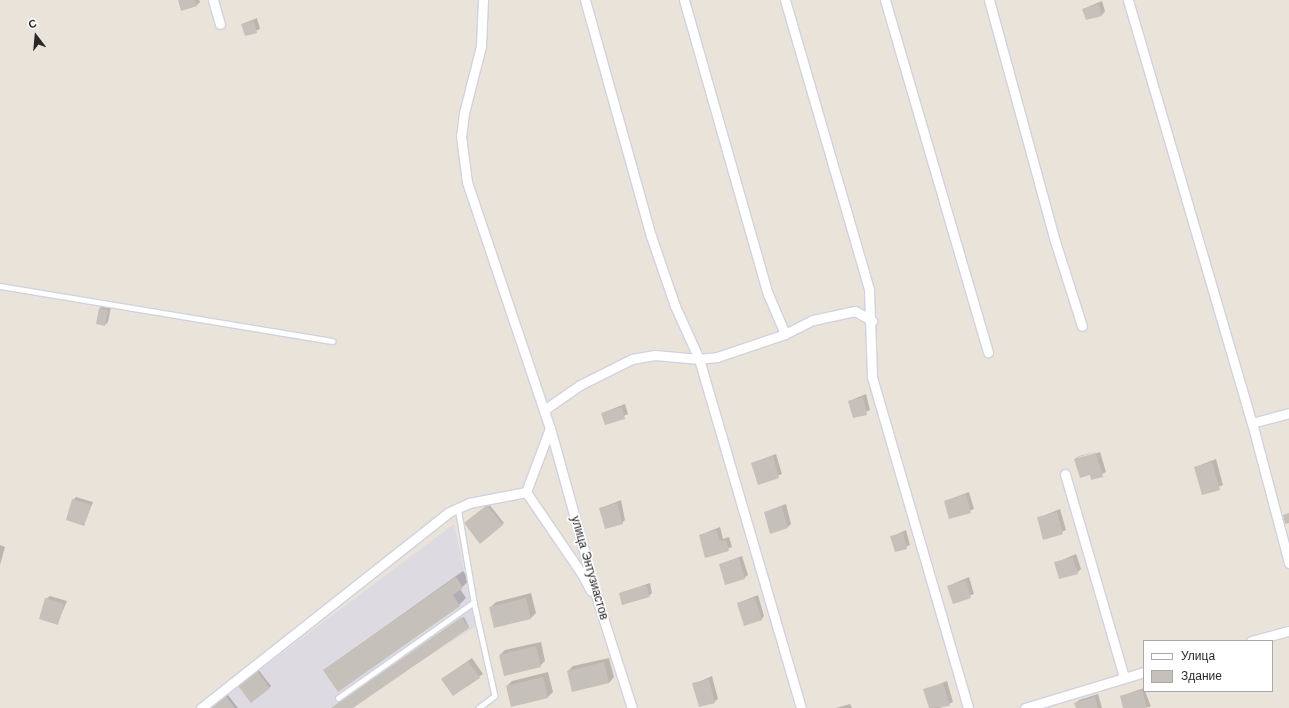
<!DOCTYPE html>
<html>
<head>
<meta charset="utf-8">
<style>
  body { margin:0 }
  #map { position:relative; width:1289px; height:708px; overflow:hidden; background:#eae3da; font-family:"Work Sans",sans-serif }
  div>[style] { position:absolute }
  .industrial>* { inset:0; background:#dddae2 }
  .shadow>* { inset:0; background:#0003 }
  .building>* { inset:0; background:#c5c0ba }
  .roads { filter:drop-shadow(1px 0 #cfd2e0) drop-shadow(-1px 0 #cfd2e0) drop-shadow(0 1px #cfd2e0) drop-shadow(0 -1px #cfd2e0) }
  .lane>* { height:4.5px; margin:-2.25px; padding:0 2.25px; transform-origin:2.25px; border-radius:2.25px; background:#fff }
  .street>* { height:9px; margin:-4.5px; padding:0 4.5px; transform-origin:4.5px; border-radius:4.5px; background:#fff }
  span { translate:-50% -50%; white-space:nowrap; text-align:center; line-height:1.15; -webkit-text-stroke:3.5px #fff; paint-order:stroke }
  .street-label { font-size:12px; color:#282828 }
  .legend { position:absolute; left:1143px; top:640px; width:130px; height:52px; box-sizing:border-box; background:#fff; border:1px solid #a9a9a9; margin:0; padding:5px 7px; list-style:none; font-size:12px; color:#282828 }
  .legend li { display:flex; align-items:center; gap:8px; height:20px }
  .legend b { width:20px; border:1px solid #a9a9a9 }
  .north { position:absolute; left:16px; top:16px; width:40px; height:40px; -webkit-text-stroke:3px #fff; paint-order:stroke; rotate:344deg; font-size:11px; font-weight:700; line-height:16px; text-align:center; color:#282828 }
  .north::after { content:''; display:block; margin:auto; width:14px; height:18px; background:#282828; clip-path:polygon(50% 0,100% 100%,50% 72%,0 100%) }
</style>
</head>
<body>
<div id="map">
  <div class="industrial">
    <i style="clip-path:polygon(454px 524px,476px 626px,348px 708px,209px 708px)"></i>
  </div>
  <div class="shadow">
    <i style="clip-path:polygon(179px 0,199px 0,200px 2px,197px 5px)"></i>
    <i style="clip-path:polygon(1102px 1px,1105px 11px,1102px 15px,1083px 9px)"></i>
    <i style="clip-path:polygon(257px 18px,260px 29px,246px 35px,242px 24px)"></i>
    <i style="clip-path:polygon(103px 305px,111px 307px,108px 322px,105px 325px,100px 308px)"></i>
    <i style="clip-path:polygon(866px 394px,870px 410px,853px 417px,849px 401px)"></i>
    <i style="clip-path:polygon(625px 404px,628px 414px,605px 424px,602px 413px)"></i>
    <i style="clip-path:polygon(1100px 451px,1078px 457px,1078px 459px,1100px 452px,1106px 472px,1092px 479px,1091px 473px,1075px 459px,1079px 456px)"></i>
    <i style="clip-path:polygon(776px 454px,782px 474px,758px 483px,752px 463px)"></i>
    <i style="clip-path:polygon(1216px 459px,1223px 485px,1203px 493px,1195px 467px)"></i>
    <i style="clip-path:polygon(969px 492px,974px 509px,950px 518px,945px 501px)"></i>
    <i style="clip-path:polygon(76px 497px,93px 502px,84px 525px,73px 500px)"></i>
    <i style="clip-path:polygon(621px 500px,625px 520px,622px 523px,601px 508px)"></i>
    <i style="clip-path:polygon(489px 504px,504px 523px,480px 542px,466px 523px)"></i>
    <i style="clip-path:polygon(786px 504px,791px 524px,788px 527px,765px 512px)"></i>
    <i style="clip-path:polygon(1060px 509px,1066px 530px,1044px 539px,1038px 518px)"></i>
    <i style="clip-path:polygon(720px 527px,723px 539px,729px 537px,732px 547px,706px 557px,700px 535px)"></i>
    <i style="clip-path:polygon(906px 530px,910px 545px,896px 551px,891px 537px)"></i>
    <i style="clip-path:polygon(0 545px,5px 547px,0 565px)"></i>
    <i style="clip-path:polygon(1076px 554px,1081px 569px,1077px 573px,1055px 563px)"></i>
    <i style="clip-path:polygon(742px 556px,748px 575px,744px 578px,720px 564px)"></i>
    <i style="clip-path:polygon(463px 571px,470px 580px,460px 589px,466px 598px,459px 605px,324px 670px)"></i>
    <i style="clip-path:polygon(969px 577px,974px 594px,953px 602px,948px 586px)"></i>
    <i style="clip-path:polygon(650px 583px,652px 593px,649px 596px,620px 593px)"></i>
    <i style="clip-path:polygon(531px 593px,536px 613px,531px 618px,495px 627px,491px 607px,496px 602px)"></i>
    <i style="clip-path:polygon(758px 595px,764px 616px,761px 620px,738px 603px)"></i>
    <i style="clip-path:polygon(50px 596px,67px 601px,57px 624px,46px 599px)"></i>
    <i style="clip-path:polygon(464px 617px,469px 627px,351px 708px,332px 708px)"></i>
    <i style="clip-path:polygon(541px 642px,545px 661px,540px 666px,500px 655px,505px 650px)"></i>
    <i style="clip-path:polygon(472px 658px,483px 674px,453px 695px,446px 676px)"></i>
    <i style="clip-path:polygon(609px 658px,614px 677px,609px 683px,568px 671px,573px 666px)"></i>
    <i style="clip-path:polygon(257px 668px,271px 686px,252px 701px)"></i>
    <i style="clip-path:polygon(548px 672px,553px 692px,548px 697px,507px 686px,512px 681px)"></i>
    <i style="clip-path:polygon(712px 676px,718px 699px,714px 702px,694px 684px)"></i>
    <i style="clip-path:polygon(947px 681px,953px 702px,940px 708px,930px 708px,924px 690px)"></i>
    <i style="clip-path:polygon(1144px 688px,1151px 707px,1124px 708px,1121px 696px)"></i>
    <i style="clip-path:polygon(225px 691px,238px 708px,207px 708px)"></i>
    <i style="clip-path:polygon(1098px 694px,1102px 708px,1077px 708px,1076px 703px,1079px 700px)"></i>
    <i style="clip-path:polygon(850px 704px,852px 708px,836px 708px)"></i>
  </div>
  <div class="building">
    <i style="clip-path:polygon(178px 0,195px 0,197px 6px,181px 11px)"></i>
    <i style="clip-path:polygon(1099px 4px,1102px 16px,1086px 20px,1082px 9px)"></i>
    <i style="clip-path:polygon(254px 21px,257px 33px,245px 36px,241px 24px)"></i>
    <i style="clip-path:polygon(99px 308px,108px 310px,105px 326px,96px 324px)"></i>
    <i style="clip-path:polygon(863px 397px,867px 415px,853px 418px,848px 401px)"></i>
    <i style="clip-path:polygon(622px 407px,625px 419px,605px 425px,601px 413px)"></i>
    <i style="clip-path:polygon(1096px 453px,1103px 477px,1091px 480px,1090px 475px,1080px 478px,1074px 459px)"></i>
    <i style="clip-path:polygon(773px 456px,779px 478px,758px 485px,751px 463px)"></i>
    <i style="clip-path:polygon(1212px 462px,1220px 490px,1202px 495px,1194px 467px)"></i>
    <i style="clip-path:polygon(966px 494px,971px 513px,949px 519px,944px 501px)"></i>
    <i style="clip-path:polygon(72px 499px,91px 505px,84px 526px,66px 520px)"></i>
    <i style="clip-path:polygon(617px 503px,623px 524px,605px 529px,599px 508px)"></i>
    <i style="clip-path:polygon(487px 505px,503px 525px,480px 544px,464px 523px)"></i>
    <i style="clip-path:polygon(782px 507px,788px 528px,770px 534px,764px 512px)"></i>
    <i style="clip-path:polygon(1057px 512px,1063px 534px,1043px 540px,1037px 517px)"></i>
    <i style="clip-path:polygon(1289px 513px,1289px 523px,1285px 524px,1283px 515px)"></i>
    <i style="clip-path:polygon(716px 530px,720px 541px,726px 540px,729px 551px,705px 558px,699px 535px)"></i>
    <i style="clip-path:polygon(903px 533px,907px 549px,895px 552px,890px 536px)"></i>
    <i style="clip-path:polygon(1073px 557px,1078px 574px,1059px 579px,1054px 562px)"></i>
    <i style="clip-path:polygon(739px 558px,745px 579px,725px 585px,719px 564px)"></i>
    <i style="clip-path:polygon(456px 577px,463px 588px,453px 595px,460px 606px,338px 692px,323px 670px)"></i>
    <i style="clip-path:polygon(966px 580px,971px 598px,953px 604px,947px 586px)"></i>
    <i style="clip-path:polygon(646px 585px,650px 597px,622px 605px,619px 593px)"></i>
    <i style="clip-path:polygon(45px 598px,64px 604px,58px 625px,39px 619px)"></i>
    <i style="clip-path:polygon(526px 598px,531px 619px,494px 628px,489px 607px)"></i>
    <i style="clip-path:polygon(755px 598px,762px 620px,744px 626px,737px 603px)"></i>
    <i style="clip-path:polygon(462px 617px,469px 628px,353px 708px,331px 708px)"></i>
    <i style="clip-path:polygon(536px 646px,541px 667px,504px 676px,499px 655px)"></i>
    <i style="clip-path:polygon(468px 661px,480px 678px,453px 696px,441px 679px)"></i>
    <i style="clip-path:polygon(604px 662px,609px 683px,572px 692px,567px 671px)"></i>
    <i style="clip-path:polygon(255px 668px,270px 688px,251px 703px,236px 683px)"></i>
    <i style="clip-path:polygon(543px 677px,548px 698px,511px 707px,506px 686px)"></i>
    <i style="clip-path:polygon(709px 679px,715px 703px,699px 707px,692px 683px)"></i>
    <i style="clip-path:polygon(943px 683px,950px 706px,929px 708px,923px 689px)"></i>
    <i style="clip-path:polygon(1142px 690px,1147px 708px,1123px 708px,1120px 696px)"></i>
    <i style="clip-path:polygon(223px 692px,235px 708px,206px 708px)"></i>
    <i style="clip-path:polygon(1095px 697px,1098px 708px,1076px 708px,1074px 703px)"></i>
  </div>
  <div class="roads">
    <div class="lane">
      <i style="left:0;top:286px;width:337px;rotate:9.4deg"></i>
      <i style="left:458px;top:507px;width:96px;rotate:80.4deg"></i>
      <i style="left:338px;top:698px;width:166px;rotate:-35.2deg"></i>
      <i style="left:474px;top:602px;width:96px;rotate:77.4deg"></i>
      <i style="left:495px;top:696px;width:20px;rotate:143deg"></i>
    </div>
    <div class="street">
      <i style="left:213px;top:0;width:25px;rotate:74deg"></i>
      <i style="left:483px;top:0;width:46px;rotate:92.5deg"></i>
      <i style="left:481px;top:46px;width:69px;rotate:104.2deg"></i>
      <i style="left:464px;top:113px;width:23px;rotate:97deg"></i>
      <i style="left:461px;top:136px;width:46px;rotate:82.6deg"></i>
      <i style="left:467px;top:182px;width:260px;rotate:71.4deg"></i>
      <i style="left:550px;top:428px;width:187px;rotate:74.5deg"></i>
      <i style="left:600px;top:608px;width:105px;rotate:72.3deg"></i>
      <i style="left:585px;top:0;width:245px;rotate:74.4deg"></i>
      <i style="left:651px;top:236px;width:74px;rotate:71.1deg"></i>
      <i style="left:675px;top:306px;width:58px;rotate:65.6deg"></i>
      <i style="left:699px;top:359px;width:364px;rotate:73.7deg"></i>
      <i style="left:684px;top:0;width:306px;rotate:74.1deg"></i>
      <i style="left:768px;top:294px;width:43px;rotate:67deg"></i>
      <i style="left:785px;top:0;width:302px;rotate:73.8deg"></i>
      <i style="left:869px;top:290px;width:87px;rotate:88deg"></i>
      <i style="left:872px;top:377px;width:345px;rotate:73.8deg"></i>
      <i style="left:885px;top:0;width:367px;rotate:73.7deg"></i>
      <i style="left:989px;top:0;width:250px;rotate:74.7deg"></i>
      <i style="left:1055px;top:241px;width:89px;rotate:72.4deg"></i>
      <i style="left:1128px;top:0;width:441px;rotate:73.7deg"></i>
      <i style="left:1252px;top:423px;width:145px;rotate:75.2deg"></i>
      <i style="left:544px;top:410px;width:44px;rotate:-34.8deg"></i>
      <i style="left:580px;top:385px;width:58px;rotate:-26.6deg"></i>
      <i style="left:632px;top:359px;width:23px;rotate:-10deg"></i>
      <i style="left:655px;top:355px;width:44px;rotate:5.2deg"></i>
      <i style="left:699px;top:359px;width:18px;rotate:-6deg"></i>
      <i style="left:717px;top:357px;width:72px;rotate:-18.7deg"></i>
      <i style="left:785px;top:334px;width:31px;rotate:-27deg"></i>
      <i style="left:813px;top:320px;width:43px;rotate:-12.1deg"></i>
      <i style="left:855px;top:311px;width:20px;rotate:30deg"></i>
      <i style="left:1252px;top:423px;width:38px;rotate:-15deg"></i>
      <i style="left:1065px;top:474px;width:211px;rotate:73.8deg"></i>
      <i style="left:526px;top:492px;width:99px;rotate:55.7deg"></i>
      <i style="left:582px;top:574px;width:19px;rotate:62deg"></i>
      <i style="left:1251px;top:641px;width:39px;rotate:-15deg"></i>
      <i style="left:201px;top:708px;width:316px;rotate:-38.3deg"></i>
      <i style="left:449px;top:512px;width:22px;rotate:-24deg"></i>
      <i style="left:469px;top:503px;width:58px;rotate:-10.9deg"></i>
      <i style="left:526px;top:492px;width:68px;rotate:-69.4deg"></i>
      <i style="left:1025px;top:708px;width:124px;rotate:-16.8deg"></i>
    </div>
  </div>
  <div class="street-label">
    <span style="left:589px;top:568px;rotate:74deg">улица Энтузиастов</span>
  </div>
  <ul class="legend">
  <li><b style="height:5px;background:#fff"></b>Улица</li>
  <li><b style="height:11px;background:#c5c0ba"></b>Здание</li>
  </ul>
  <div class="north">С</div>
</div>
</body>
</html>
